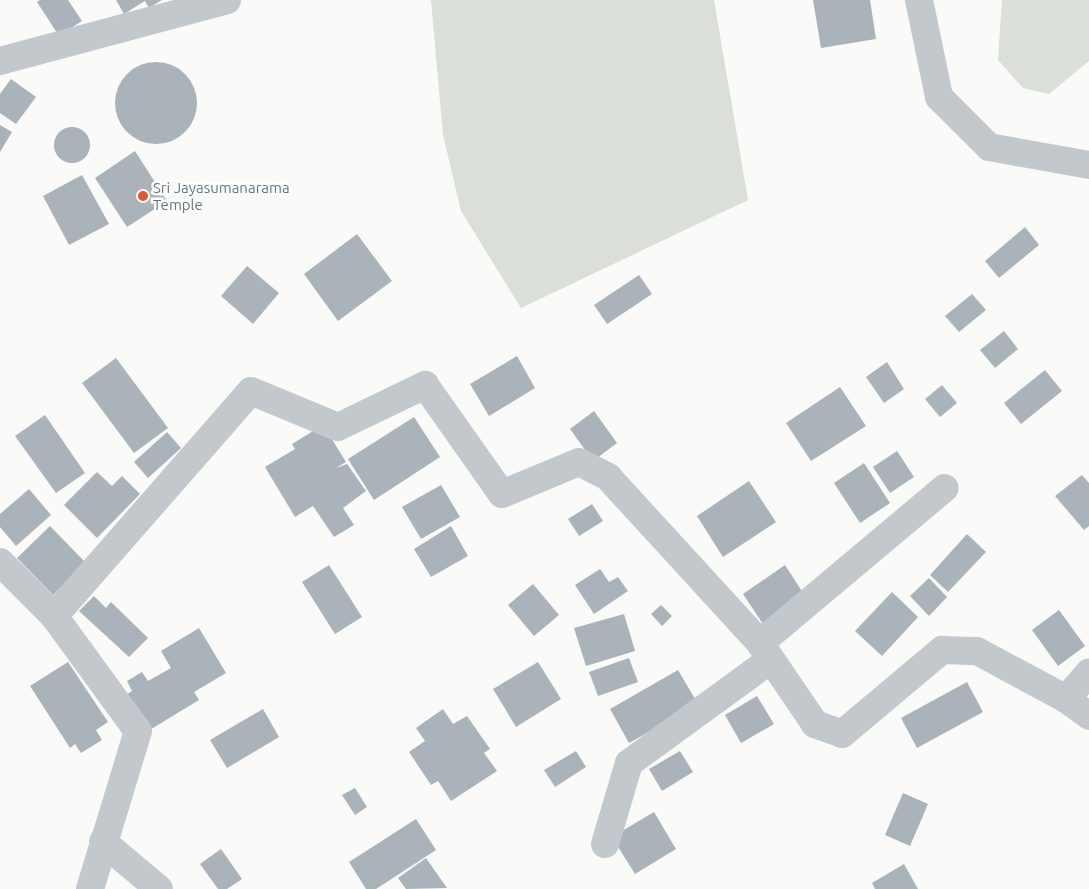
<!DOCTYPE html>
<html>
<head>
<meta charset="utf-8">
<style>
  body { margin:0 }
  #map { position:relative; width:1089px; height:889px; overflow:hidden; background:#fafaf8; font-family:Ubuntu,sans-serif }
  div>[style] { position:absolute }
  .green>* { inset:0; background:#dadfd7 }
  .building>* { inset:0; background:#aab3b9 }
  .round { border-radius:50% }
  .street>* { height:28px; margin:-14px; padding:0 14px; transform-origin:14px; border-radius:14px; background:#c3c8cc }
  .dots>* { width:14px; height:14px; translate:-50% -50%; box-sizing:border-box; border:2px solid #fff; border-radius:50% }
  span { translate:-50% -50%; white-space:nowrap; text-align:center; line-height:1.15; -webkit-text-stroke:5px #fff; paint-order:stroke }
  .poi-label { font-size:15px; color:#657683 }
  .left { translate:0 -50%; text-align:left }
</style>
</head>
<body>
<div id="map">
  <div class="green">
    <i style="clip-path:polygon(431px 0,714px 0,748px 200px,521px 308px,461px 211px,443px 135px)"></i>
    <i style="clip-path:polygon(1002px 0,1089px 0,1089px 61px,1049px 94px,1023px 88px,998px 60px)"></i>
  </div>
  <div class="building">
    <i style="clip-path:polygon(40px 0,68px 0,82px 21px,59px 36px,37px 2px)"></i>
    <i style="clip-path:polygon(116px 0,162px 0,149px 8px,145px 1px,124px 14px)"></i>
    <i style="clip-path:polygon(813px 0,870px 0,876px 39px,821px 48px)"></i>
    <i class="round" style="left:115px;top:62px;width:82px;height:82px"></i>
    <i style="clip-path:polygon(11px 79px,36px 97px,16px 124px,0 113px,0 94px)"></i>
    <i style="clip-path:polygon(0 125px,12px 132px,0 152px)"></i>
    <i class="round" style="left:54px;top:127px;width:36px;height:36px"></i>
    <i style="clip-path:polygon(135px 151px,167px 201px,127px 227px,95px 178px)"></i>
    <i style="clip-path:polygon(82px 175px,109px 224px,69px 245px,43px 196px)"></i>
    <i style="clip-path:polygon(1025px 227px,1039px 245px,999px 278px,985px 261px)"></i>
    <i style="clip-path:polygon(357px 234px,392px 281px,338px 321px,304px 274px)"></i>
    <i style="clip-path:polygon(247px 266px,279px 293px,253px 324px,221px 296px)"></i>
    <i style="clip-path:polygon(639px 275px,652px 294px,607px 324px,594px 305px)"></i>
    <i style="clip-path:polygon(972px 294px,986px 310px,959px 332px,945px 316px)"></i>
    <i style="clip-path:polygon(1004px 331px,1018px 349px,995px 368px,980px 350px)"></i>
    <i style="clip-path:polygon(517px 356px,535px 388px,489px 416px,470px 384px)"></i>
    <i style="clip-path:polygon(116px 358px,168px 428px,134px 453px,82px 383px)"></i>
    <i style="clip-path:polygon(887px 362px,904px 389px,884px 403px,866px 377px)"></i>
    <i style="clip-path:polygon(1045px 370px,1062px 391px,1021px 424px,1004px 403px)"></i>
    <i style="clip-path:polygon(942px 385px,957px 403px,940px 417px,925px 399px)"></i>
    <i style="clip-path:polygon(840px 387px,866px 426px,811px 461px,786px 423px)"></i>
    <i style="clip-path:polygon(594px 411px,617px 443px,593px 461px,570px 429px)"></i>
    <i style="clip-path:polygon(45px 415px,85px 473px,56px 493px,15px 436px)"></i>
    <i style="clip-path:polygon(414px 417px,440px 457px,374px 500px,348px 459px)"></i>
    <i style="clip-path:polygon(323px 425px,346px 462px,336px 468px,347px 464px,366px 491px,343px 508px,354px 525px,334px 537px,313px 506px,295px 517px,265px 467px,295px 449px,292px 444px)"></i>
    <i style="clip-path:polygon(167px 432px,181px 448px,148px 478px,134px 462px)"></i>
    <i style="clip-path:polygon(897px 451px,914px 477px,890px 493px,873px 467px)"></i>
    <i style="clip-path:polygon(864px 463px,890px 503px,860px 523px,834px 483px)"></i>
    <i style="clip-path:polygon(97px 472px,112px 486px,122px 476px,140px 494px,97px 538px,64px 505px)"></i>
    <i style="clip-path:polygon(1082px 475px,1089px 483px,1089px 526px,1084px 530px,1055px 496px)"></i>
    <i style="clip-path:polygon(749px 481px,776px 522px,723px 557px,697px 516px)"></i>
    <i style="clip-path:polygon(441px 485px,460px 517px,421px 539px,402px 507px)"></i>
    <i style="clip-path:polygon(29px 489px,51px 515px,16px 546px,0 527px,0 514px)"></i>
    <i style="clip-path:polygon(592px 504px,603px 521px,579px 536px,568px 519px)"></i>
    <i style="clip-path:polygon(50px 526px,86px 563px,53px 595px,17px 558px)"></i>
    <i style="clip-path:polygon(451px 526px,468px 556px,431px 577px,414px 549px)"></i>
    <i style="clip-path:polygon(967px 534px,986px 552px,948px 592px,930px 575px)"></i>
    <i style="clip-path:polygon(329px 565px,362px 617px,335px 634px,302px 582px)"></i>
    <i style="clip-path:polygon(785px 565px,807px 599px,765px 627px,743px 594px)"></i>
    <i style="clip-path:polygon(600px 569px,609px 582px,618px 577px,628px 591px,594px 614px,575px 585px)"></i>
    <i style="clip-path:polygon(929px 578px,947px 597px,929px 616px,910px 596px)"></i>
    <i style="clip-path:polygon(533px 584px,559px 615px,534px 636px,508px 605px)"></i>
    <i style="clip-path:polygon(892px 592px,918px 617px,882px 656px,855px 631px)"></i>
    <i style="clip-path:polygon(94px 596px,106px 608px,111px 602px,148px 638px,129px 657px,79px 611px)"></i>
    <i style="clip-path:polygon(661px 605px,672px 616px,662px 626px,651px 614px)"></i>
    <i style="clip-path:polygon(1059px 610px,1085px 646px,1058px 666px,1032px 630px)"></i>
    <i style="clip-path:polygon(624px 614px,635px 651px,586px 666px,574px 628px)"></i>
    <i style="clip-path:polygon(199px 628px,226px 673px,194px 692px,199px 700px,148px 731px,126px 695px,132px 691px,127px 681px,142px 672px,148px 681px,171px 668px,161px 651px)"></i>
    <i style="clip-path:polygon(629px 658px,638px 682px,598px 696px,589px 672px)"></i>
    <i style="clip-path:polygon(68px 662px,108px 722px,96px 730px,102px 740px,81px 753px,75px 744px,70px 748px,30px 686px)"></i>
    <i style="clip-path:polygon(538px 662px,561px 699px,516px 727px,493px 689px)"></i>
    <i style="clip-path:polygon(678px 670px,698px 704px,629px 743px,610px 709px)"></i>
    <i style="clip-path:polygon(967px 682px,983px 712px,917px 748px,901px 718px)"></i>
    <i style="clip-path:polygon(757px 696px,774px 724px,741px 743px,725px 715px)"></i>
    <i style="clip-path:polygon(263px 709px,279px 737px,227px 768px,210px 740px)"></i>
    <i style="clip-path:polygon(443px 709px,453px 724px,467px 716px,490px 749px,484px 753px,497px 771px,451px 801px,438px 781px,431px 785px,409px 752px,425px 741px,416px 728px)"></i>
    <i style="clip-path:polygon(576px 751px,586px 767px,555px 787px,544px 770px)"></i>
    <i style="clip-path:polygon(680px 751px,693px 772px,662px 791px,649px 769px)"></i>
    <i style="clip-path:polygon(355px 788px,367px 807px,355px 815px,342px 795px)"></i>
    <i style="clip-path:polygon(903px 793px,928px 804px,910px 846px,885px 835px)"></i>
    <i style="clip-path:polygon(654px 812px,676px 849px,635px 874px,612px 837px)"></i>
    <i style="clip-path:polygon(416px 819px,436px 850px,376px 889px,366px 889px,349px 862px)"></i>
    <i style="clip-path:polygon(221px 849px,242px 879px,227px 889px,218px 889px,200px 864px)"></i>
    <i style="clip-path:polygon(426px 858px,447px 888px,406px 889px,398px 878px)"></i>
    <i style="clip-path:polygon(904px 864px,918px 889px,875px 889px,872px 883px)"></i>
  </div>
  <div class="street">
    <i style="left:919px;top:0;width:99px;rotate:78.3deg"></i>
    <i style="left:939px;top:97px;width:71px;rotate:45deg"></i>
    <i style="left:989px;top:147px;width:102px;rotate:10.2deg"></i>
    <i style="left:0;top:61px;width:235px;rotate:-15deg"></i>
    <i style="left:0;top:562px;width:76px;rotate:45deg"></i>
    <i style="left:54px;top:616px;width:142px;rotate:53.9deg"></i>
    <i style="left:138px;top:731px;width:165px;rotate:106.9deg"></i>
    <i style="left:54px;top:616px;width:299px;rotate:-48.8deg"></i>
    <i style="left:251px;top:391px;width:94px;rotate:22.5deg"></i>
    <i style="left:338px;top:427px;width:97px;rotate:-25.8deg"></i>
    <i style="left:425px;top:385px;width:133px;rotate:54.8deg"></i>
    <i style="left:502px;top:494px;width:83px;rotate:-22.6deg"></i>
    <i style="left:579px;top:462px;width:33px;rotate:27deg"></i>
    <i style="left:608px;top:477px;width:225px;rotate:47.5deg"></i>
    <i style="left:760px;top:643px;width:98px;rotate:55.8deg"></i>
    <i style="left:815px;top:724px;width:29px;rotate:20deg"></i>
    <i style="left:842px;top:734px;width:131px;rotate:-40deg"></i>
    <i style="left:942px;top:650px;width:35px;rotate:2deg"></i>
    <i style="left:977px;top:651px;width:101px;rotate:28.3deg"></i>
    <i style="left:1066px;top:699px;width:35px;rotate:-49deg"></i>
    <i style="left:760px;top:643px;width:241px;rotate:-40deg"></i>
    <i style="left:1066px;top:699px;width:29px;rotate:36deg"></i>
    <i style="left:103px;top:842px;width:73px;rotate:40deg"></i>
    <i style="left:605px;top:844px;width:84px;rotate:-73.5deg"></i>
    <i style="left:629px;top:763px;width:173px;rotate:-36.1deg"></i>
  </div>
  <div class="dots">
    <i style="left:143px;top:196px;background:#e4572e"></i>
  </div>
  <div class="poi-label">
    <span class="left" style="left:153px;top:196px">Sri Jayasumanarama<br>Temple</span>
  </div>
</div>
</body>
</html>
